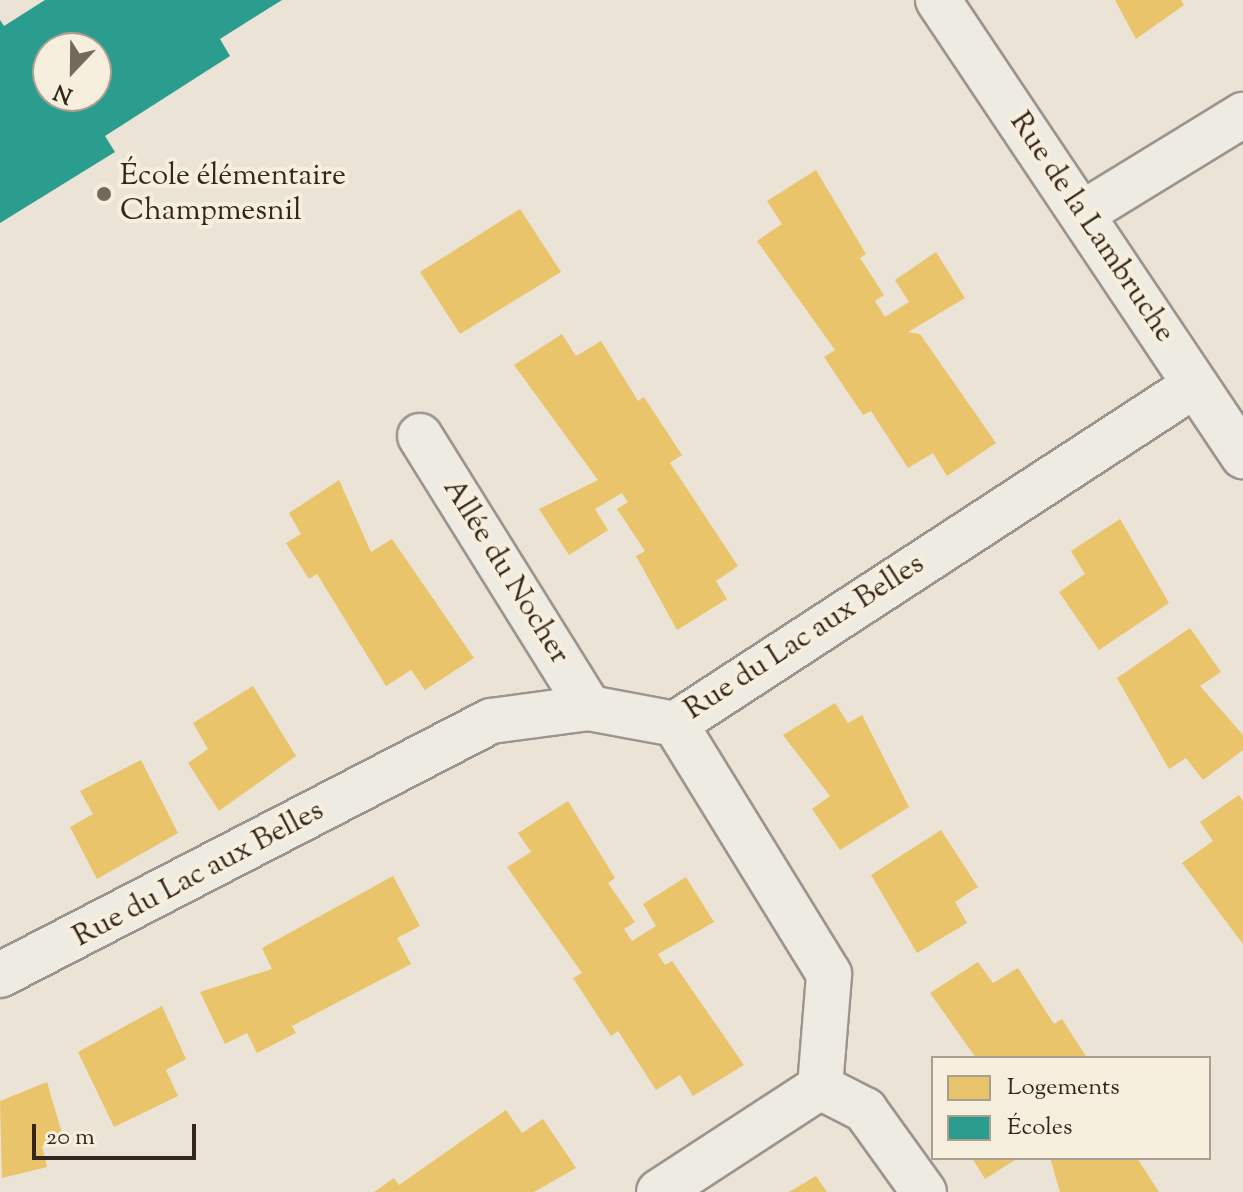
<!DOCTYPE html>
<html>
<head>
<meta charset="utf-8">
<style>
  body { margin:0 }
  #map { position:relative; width:1243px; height:1192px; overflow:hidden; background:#ebe3d5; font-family:"Sorts Mill Goudy",serif }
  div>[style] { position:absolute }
  .homes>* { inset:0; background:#e9c46a }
  .schools>* { inset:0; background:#2a9d8f }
  .roads { filter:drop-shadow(2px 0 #9c958d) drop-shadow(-2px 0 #9c958d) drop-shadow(0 2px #9c958d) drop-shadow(0 -2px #9c958d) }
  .minor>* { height:44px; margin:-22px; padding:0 22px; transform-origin:22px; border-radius:22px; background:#eeebe3 }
  .dots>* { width:22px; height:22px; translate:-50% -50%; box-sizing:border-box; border:4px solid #f7efde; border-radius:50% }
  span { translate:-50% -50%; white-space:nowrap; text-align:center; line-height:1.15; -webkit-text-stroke:8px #f7efde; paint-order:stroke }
  .poi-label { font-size:30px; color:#36251d }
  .left { translate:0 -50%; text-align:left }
  .street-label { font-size:30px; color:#36251d }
  .legend { position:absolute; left:931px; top:1056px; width:280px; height:104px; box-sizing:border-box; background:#f7efde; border:2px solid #aa9e91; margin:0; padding:10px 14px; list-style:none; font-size:24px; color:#36251d }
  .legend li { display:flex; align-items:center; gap:16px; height:40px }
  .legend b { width:40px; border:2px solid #aa9e91 }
  .north { position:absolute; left:32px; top:32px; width:80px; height:80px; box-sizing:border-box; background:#f7efde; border:2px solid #aa9e91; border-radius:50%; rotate:202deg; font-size:22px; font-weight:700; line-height:32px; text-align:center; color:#36251d }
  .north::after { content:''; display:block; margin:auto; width:28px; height:36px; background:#75685d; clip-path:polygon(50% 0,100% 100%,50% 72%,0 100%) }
  .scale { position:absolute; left:32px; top:1124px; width:164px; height:36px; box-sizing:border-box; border:4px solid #36251d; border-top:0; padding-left:10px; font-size:24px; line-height:28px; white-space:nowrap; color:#36251d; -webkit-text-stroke:6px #f7efde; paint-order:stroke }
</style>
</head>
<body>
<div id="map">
  <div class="homes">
    <i style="clip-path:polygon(1115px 0,1181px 0,1184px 5px,1136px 39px)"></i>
    <i style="clip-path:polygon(816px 170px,866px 254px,860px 258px,884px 295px,875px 301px,885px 317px,909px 302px,895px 280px,936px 252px,965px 298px,908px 332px,920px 334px,996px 443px,947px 476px,933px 453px,908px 468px,871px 411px,863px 415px,824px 357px,835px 350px,757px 241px,782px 224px,767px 201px)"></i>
    <i style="clip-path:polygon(520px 209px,561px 272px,460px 334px,420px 272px)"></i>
    <i style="clip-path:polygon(562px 334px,576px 356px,601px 341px,638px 401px,644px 397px,682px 455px,670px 463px,738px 566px,716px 581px,727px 599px,677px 630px,636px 556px,645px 551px,617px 509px,628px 502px,622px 493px,595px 509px,608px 530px,569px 555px,539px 509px,598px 480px,514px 365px)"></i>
    <i style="clip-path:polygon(339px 480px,371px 552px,392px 539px,474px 658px,425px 690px,411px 670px,386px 686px,317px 574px,309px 579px,286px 543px,301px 534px,289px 513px)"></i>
    <i style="clip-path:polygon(1120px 519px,1169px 603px,1099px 650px,1059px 592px,1085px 574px,1071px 551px)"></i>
    <i style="clip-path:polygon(1190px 628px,1221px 672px,1200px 686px,1243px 735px,1243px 750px,1203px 780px,1186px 758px,1169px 769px,1117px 678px)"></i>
    <i style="clip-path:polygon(253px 686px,296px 756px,219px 811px,188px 763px,208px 749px,193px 723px)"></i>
    <i style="clip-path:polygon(835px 703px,848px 723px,862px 715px,909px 807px,840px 850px,812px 809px,830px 796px,783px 735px)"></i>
    <i style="clip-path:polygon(141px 760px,178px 833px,97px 879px,70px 827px,93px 814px,80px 791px)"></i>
    <i style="clip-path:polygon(1239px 795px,1243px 801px,1243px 944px,1182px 863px,1213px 841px,1200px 822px)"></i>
    <i style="clip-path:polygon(568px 801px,615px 878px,608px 883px,635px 922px,624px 929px,632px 941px,656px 926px,643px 904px,686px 877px,714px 922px,658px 954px,665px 965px,672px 961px,744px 1065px,693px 1096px,680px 1075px,656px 1090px,618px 1031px,611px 1036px,573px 978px,582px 973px,507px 867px,531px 852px,518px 833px)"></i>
    <i style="clip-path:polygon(941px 830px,978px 887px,955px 902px,967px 923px,917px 953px,871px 875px)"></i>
    <i style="clip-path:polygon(393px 876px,420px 926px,397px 938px,411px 964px,292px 1026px,296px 1033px,257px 1053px,247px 1033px,225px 1044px,200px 992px,272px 969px,262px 948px)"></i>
    <i style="clip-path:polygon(978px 962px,993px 983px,1018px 968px,1054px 1024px,1062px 1019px,1087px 1058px,976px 1058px,930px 993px)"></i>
    <i style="clip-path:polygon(162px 1006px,186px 1059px,166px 1070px,178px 1096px,114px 1127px,78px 1052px)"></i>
    <i style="clip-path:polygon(47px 1082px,64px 1140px,42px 1146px,47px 1167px,2px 1178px,0 1101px)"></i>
    <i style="clip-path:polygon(506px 1110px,522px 1133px,543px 1119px,576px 1168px,534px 1192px,374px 1192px,394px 1178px,399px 1185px)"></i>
    <i style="clip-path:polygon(972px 1158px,1018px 1158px,985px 1179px)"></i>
    <i style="clip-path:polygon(1050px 1158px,1137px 1158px,1159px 1192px,1060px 1192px)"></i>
    <i style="clip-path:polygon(816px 1176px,827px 1192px,789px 1192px)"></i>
  </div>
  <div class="schools">
    <i style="clip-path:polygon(evenodd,45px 0,282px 0,220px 39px,230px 56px,105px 136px,115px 152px,0 223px,0 20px,4px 26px,45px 0,48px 48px,96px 48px,96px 96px,48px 96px,48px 48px)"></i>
  </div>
  <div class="roads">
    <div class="minor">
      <i style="left:938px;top:0;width:549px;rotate:56.22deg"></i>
      <i style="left:1083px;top:213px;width:188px;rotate:-31.5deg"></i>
      <i style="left:420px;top:436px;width:320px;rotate:58.1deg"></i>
      <i style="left:0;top:975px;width:553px;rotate:-27.35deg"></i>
      <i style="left:491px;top:721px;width:99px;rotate:-7.6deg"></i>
      <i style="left:589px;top:708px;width:87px;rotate:10.5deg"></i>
      <i style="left:675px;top:724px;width:621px;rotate:-33.1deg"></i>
      <i style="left:820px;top:1087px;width:51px;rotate:27.1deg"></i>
      <i style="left:865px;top:1110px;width:101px;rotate:54.3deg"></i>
      <i style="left:659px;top:1192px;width:192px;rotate:-33.1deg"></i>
      <i style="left:820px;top:1087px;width:113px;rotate:-85.4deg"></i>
      <i style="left:829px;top:974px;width:294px;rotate:-121.6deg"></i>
    </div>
  </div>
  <div class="dots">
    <i style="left:104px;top:194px;background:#75685d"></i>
  </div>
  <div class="poi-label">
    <span class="left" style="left:120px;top:194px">École élémentaire<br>Champmesnil</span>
  </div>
  <div class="street-label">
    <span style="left:1091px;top:228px;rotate:56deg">Rue de la Lambruche</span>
    <span style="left:505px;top:572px;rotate:58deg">Allée du Nocher</span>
    <span style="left:805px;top:638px;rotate:-33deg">Rue du Lac aux Belles</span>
    <span style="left:199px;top:875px;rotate:-28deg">Rue du Lac aux Belles</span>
  </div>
  <ul class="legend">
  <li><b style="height:22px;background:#e9c46a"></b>Logements</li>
  <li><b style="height:22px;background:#2a9d8f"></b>Écoles</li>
  </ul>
  <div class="north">N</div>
  <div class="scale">20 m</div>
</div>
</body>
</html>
